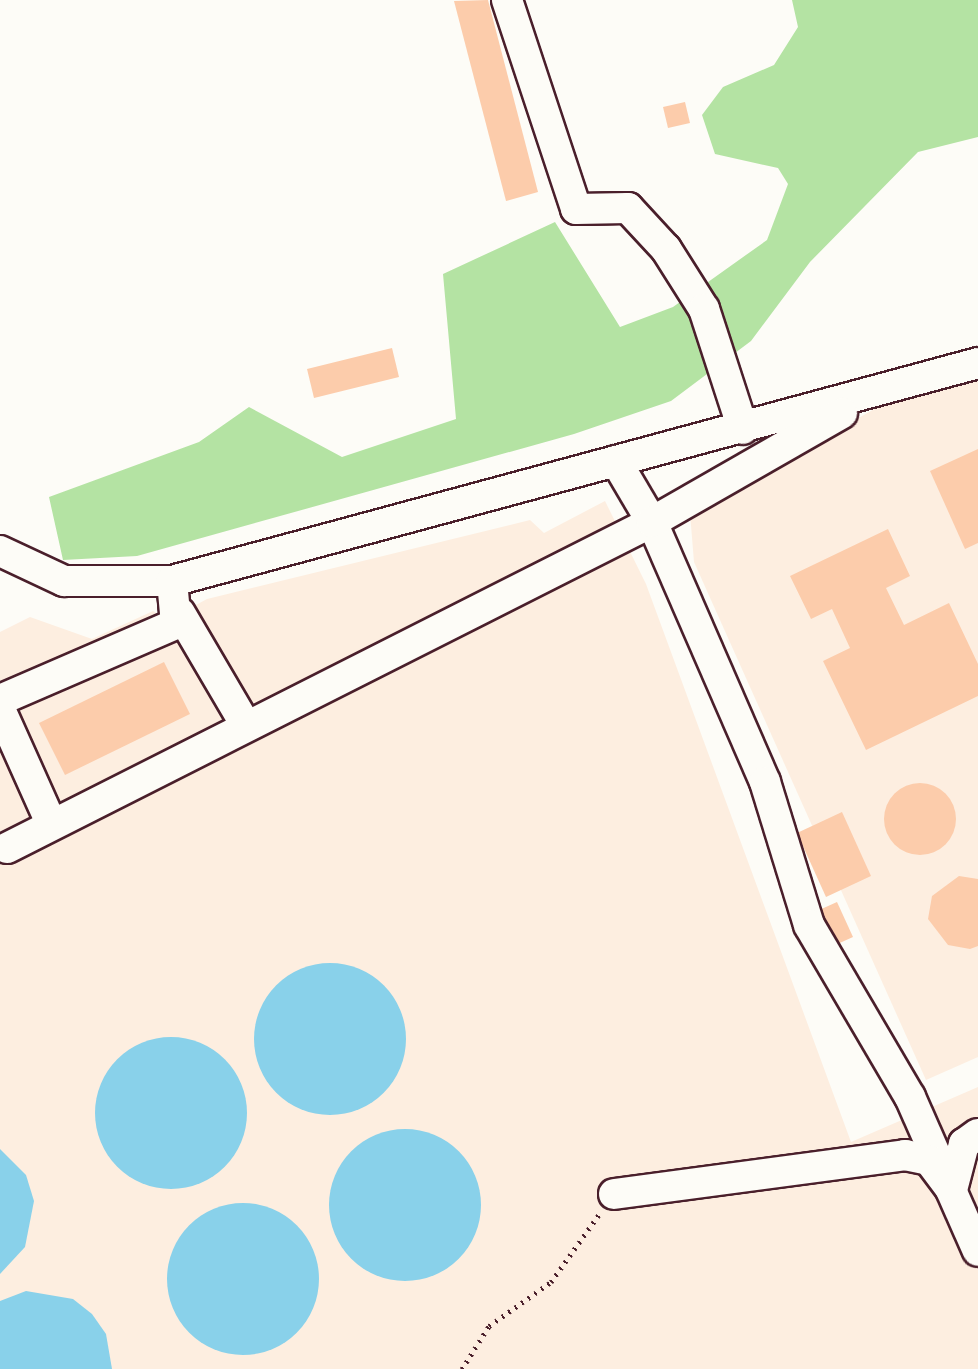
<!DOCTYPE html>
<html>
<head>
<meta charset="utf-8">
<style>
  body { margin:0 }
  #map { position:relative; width:978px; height:1369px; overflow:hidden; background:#fdfcf7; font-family:"Playpen Sans",sans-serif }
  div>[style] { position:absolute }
  .built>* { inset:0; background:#fdeee0 }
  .green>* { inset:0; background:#b4e3a3 }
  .water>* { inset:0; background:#89d1ea }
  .round { border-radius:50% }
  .building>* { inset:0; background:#fcccab }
  .path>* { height:5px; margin-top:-2.5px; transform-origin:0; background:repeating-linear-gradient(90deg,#4a1f2b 0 2px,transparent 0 8px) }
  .roads { filter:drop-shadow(2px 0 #4a1f2b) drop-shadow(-2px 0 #4a1f2b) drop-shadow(0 2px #4a1f2b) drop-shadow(0 -2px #4a1f2b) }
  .minor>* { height:30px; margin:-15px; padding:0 15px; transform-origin:15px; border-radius:15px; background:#fdfcf7 }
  span { translate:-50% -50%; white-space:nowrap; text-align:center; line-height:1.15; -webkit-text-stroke:6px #fdfcf7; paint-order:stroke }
</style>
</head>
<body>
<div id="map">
  <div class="built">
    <i style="clip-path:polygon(978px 378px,978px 1057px,926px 1080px,694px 562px,690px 513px,885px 403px)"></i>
    <i style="clip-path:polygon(605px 501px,646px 584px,851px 1142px,978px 1087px,978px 1369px,0 1369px,0 632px,30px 617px,92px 639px,153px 611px,168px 620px,207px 599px,530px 520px,544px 533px)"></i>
  </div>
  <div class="green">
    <i style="clip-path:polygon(792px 0,978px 0,978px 137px,918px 152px,810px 262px,751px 341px,671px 401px,574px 434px,137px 556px,63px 560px,49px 497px,199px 442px,249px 407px,342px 457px,456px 419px,443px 274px,555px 222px,620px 327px,673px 307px,767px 240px,788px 184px,778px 168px,715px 154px,702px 115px,723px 87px,774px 65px,798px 27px)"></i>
  </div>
  <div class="water">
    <i class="round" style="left:254px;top:963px;width:152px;height:152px"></i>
    <i class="round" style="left:95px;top:1037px;width:152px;height:152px"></i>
    <i class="round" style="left:329px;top:1129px;width:152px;height:152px"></i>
    <i style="clip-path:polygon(0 1149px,26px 1175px,34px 1201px,25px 1247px,0 1274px)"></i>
    <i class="round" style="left:167px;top:1203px;width:152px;height:152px"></i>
    <i style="clip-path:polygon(26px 1291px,73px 1299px,92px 1314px,106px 1334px,112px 1369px,0 1369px,0 1301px)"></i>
  </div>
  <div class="building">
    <i style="clip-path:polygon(488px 0,538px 192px,506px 201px,454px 1px)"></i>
    <i style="clip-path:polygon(685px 102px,690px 123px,668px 128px,663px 107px)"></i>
    <i style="clip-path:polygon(392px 348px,399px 377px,314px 398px,307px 369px)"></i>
    <i style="clip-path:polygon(978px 449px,978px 543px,965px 549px,930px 471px)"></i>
    <i style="clip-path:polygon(888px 529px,910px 576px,886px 588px,904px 625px,949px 603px,978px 664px,978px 696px,866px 750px,823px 661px,850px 648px,832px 609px,811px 619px,790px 576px)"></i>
    <i style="clip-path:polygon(164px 662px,190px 714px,65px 775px,39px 723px)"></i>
    <i class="round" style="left:884px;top:783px;width:72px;height:72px"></i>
    <i style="clip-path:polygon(842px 812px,871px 876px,826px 897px,797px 833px)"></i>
    <i style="clip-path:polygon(959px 876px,978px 879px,978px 946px,970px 949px,948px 945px,928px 919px,932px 896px)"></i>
    <i style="clip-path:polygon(837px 902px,853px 937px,833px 946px,817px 911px)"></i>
  </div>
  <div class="path">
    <i style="left:462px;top:1369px;width:51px;rotate:-57.9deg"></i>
    <i style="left:489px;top:1326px;width:76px;rotate:-35.4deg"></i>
    <i style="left:551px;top:1282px;width:85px;rotate:-54.6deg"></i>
  </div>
  <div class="roads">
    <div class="minor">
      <i style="left:507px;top:0;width:220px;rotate:71.7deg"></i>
      <i style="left:576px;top:209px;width:52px;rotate:-1.1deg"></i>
      <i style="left:628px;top:208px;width:56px;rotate:47.2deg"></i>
      <i style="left:666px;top:249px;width:71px;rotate:57.7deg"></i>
      <i style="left:704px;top:309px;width:126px;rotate:72deg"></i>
      <i style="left:616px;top:461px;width:71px;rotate:59.5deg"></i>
      <i style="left:652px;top:522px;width:283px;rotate:66.5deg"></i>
      <i style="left:765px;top:782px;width:150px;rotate:72.9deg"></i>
      <i style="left:809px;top:925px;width:199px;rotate:59.6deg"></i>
      <i style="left:910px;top:1097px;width:168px;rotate:66.2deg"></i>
      <i style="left:0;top:551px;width:71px;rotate:25.1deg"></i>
      <i style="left:64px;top:581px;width:108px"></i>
      <i style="left:172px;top:581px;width:835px;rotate:-15.13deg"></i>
      <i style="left:180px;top:613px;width:129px;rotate:59.6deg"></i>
      <i style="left:0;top:700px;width:192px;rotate:-23.4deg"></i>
      <i style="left:176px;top:624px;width:43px;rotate:-95.3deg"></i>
      <i style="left:0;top:709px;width:125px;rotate:65.9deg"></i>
      <i style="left:7px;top:848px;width:723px;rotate:-26.81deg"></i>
      <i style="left:652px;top:522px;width:219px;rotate:-29.8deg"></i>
      <i style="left:614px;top:1194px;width:294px;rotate:-7.6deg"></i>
      <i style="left:905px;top:1155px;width:25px;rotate:12deg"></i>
      <i style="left:929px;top:1160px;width:38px;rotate:53deg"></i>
      <i style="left:952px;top:1190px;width:48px;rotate:-75.4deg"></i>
      <i style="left:964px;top:1144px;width:17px;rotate:-36deg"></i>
    </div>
  </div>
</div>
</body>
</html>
